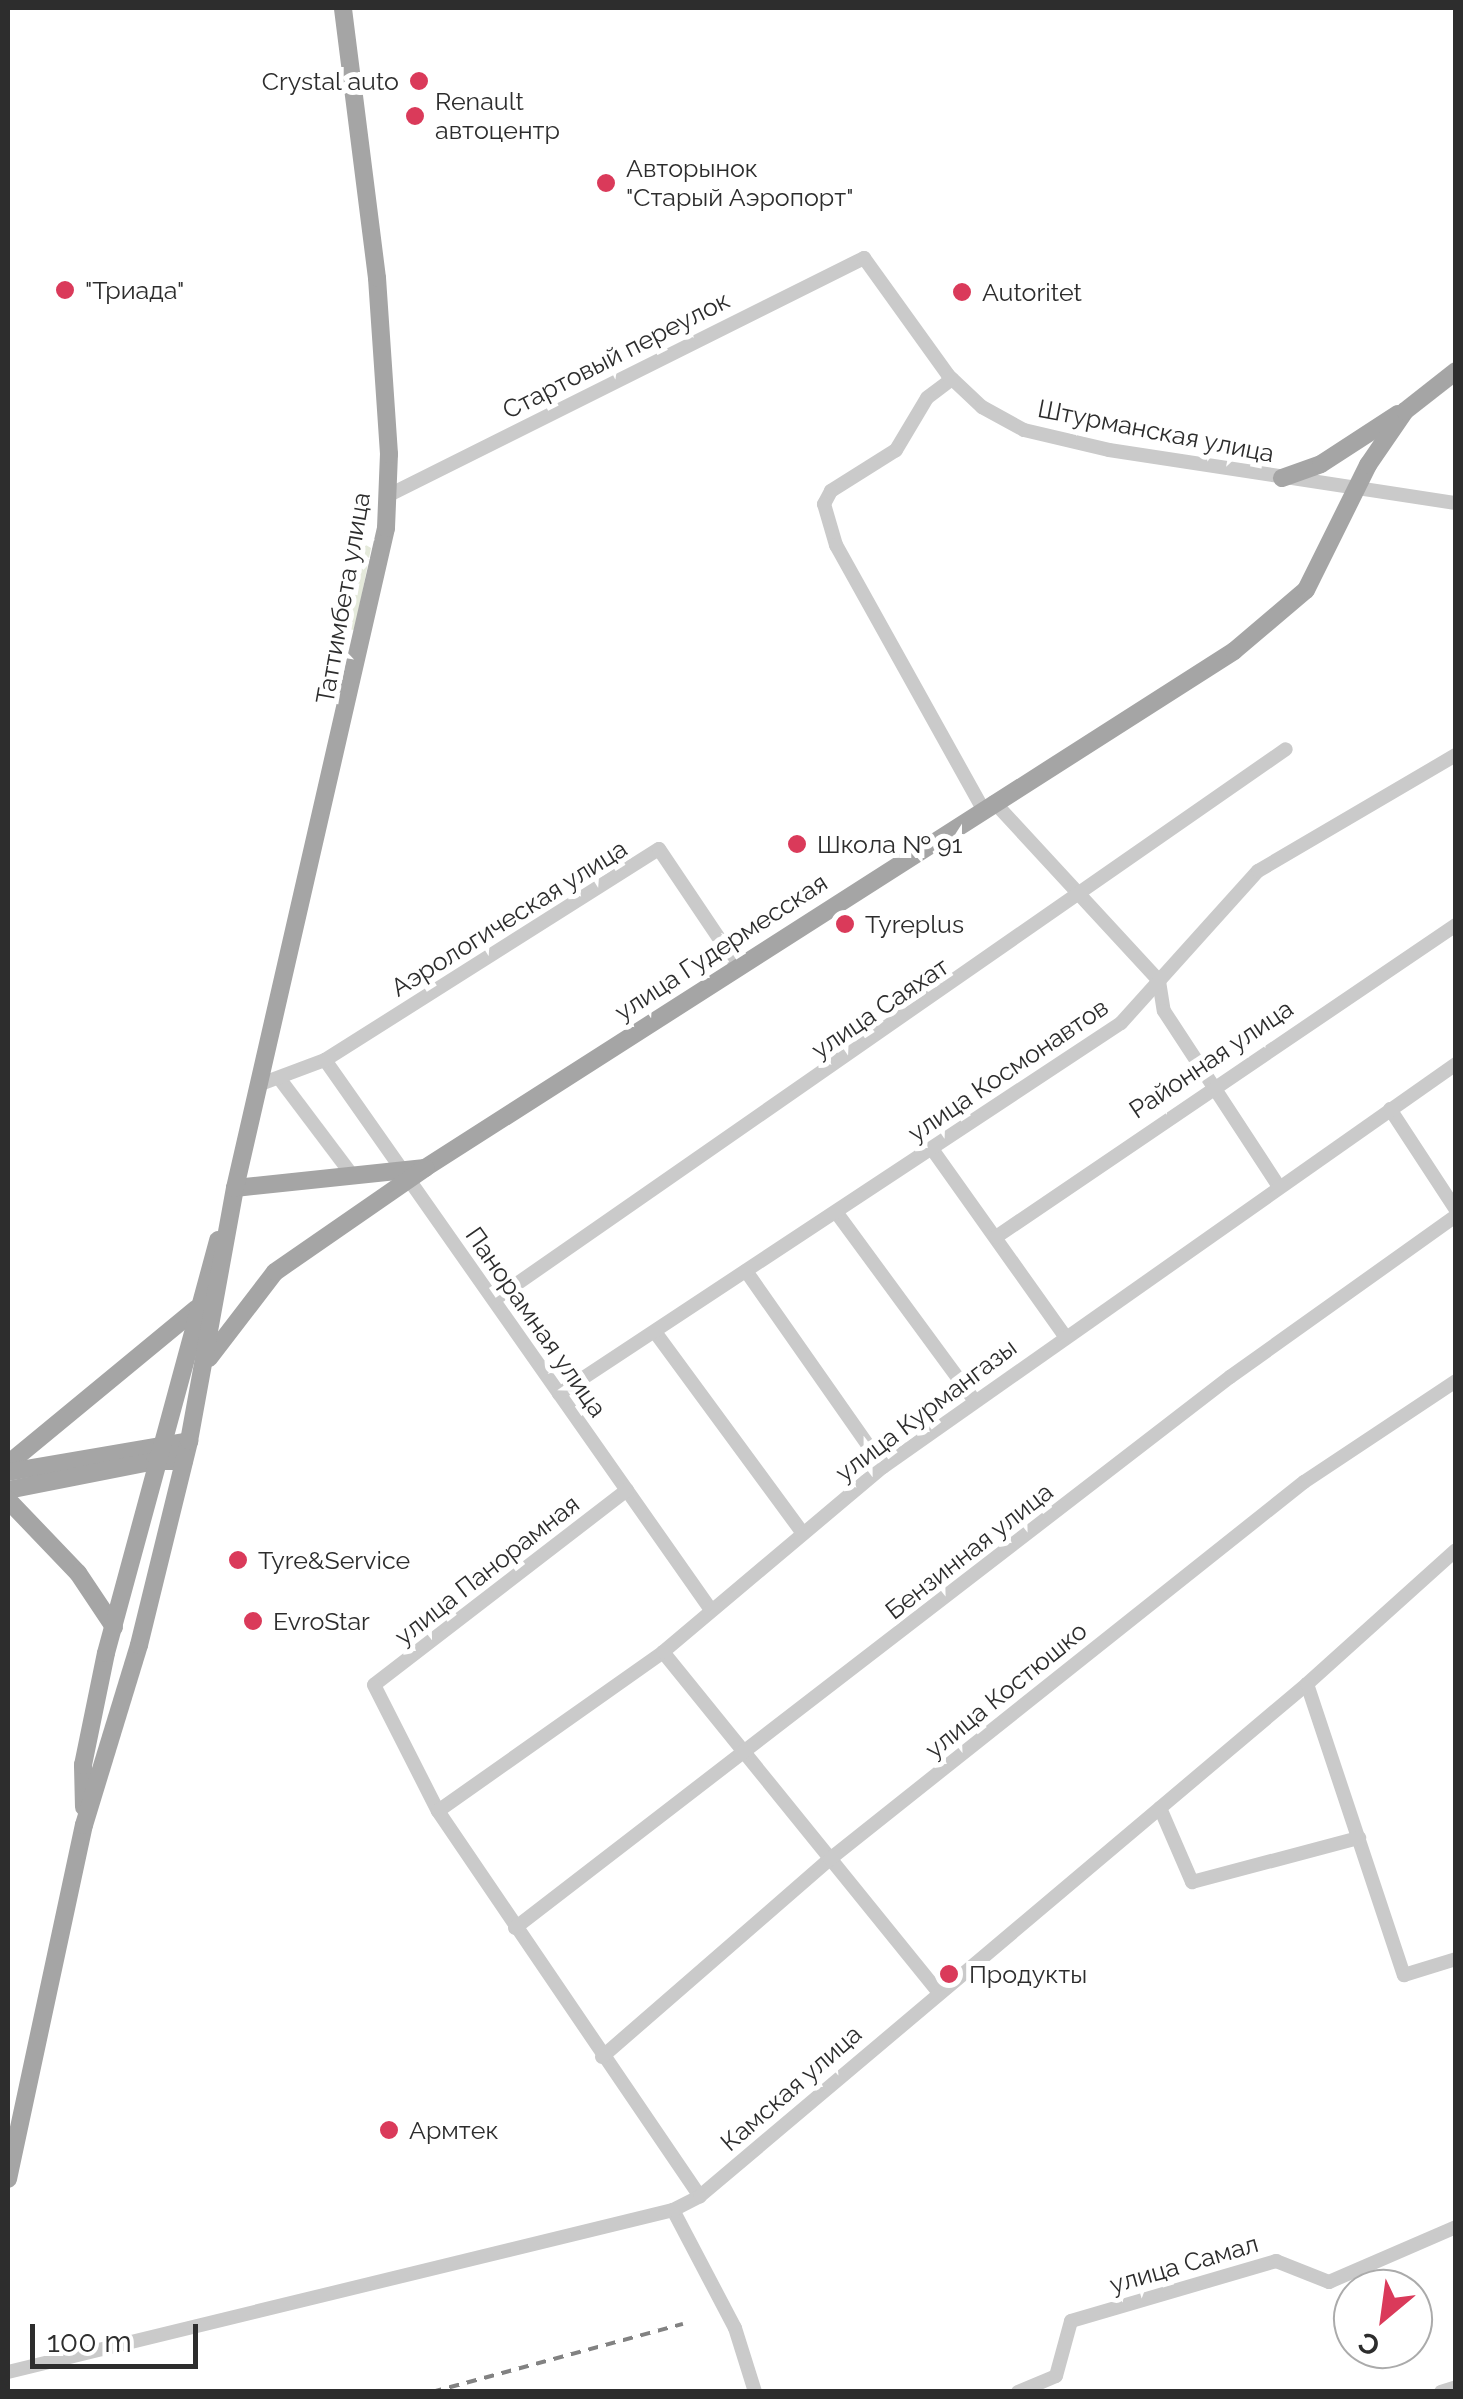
<!DOCTYPE html>
<html>
<head>
<meta charset="utf-8">
<style>
  body { margin:0 }
  #map { position:relative; width:1463px; height:2399px; overflow:hidden; background:#fff; font-family:Raleway,sans-serif }
  div>[style] { position:absolute }
  .green>* { inset:0; background:#e5eadb }
  .minor>* { height:14px; margin:-7px; padding:0 7px; transform-origin:7px; border-radius:7px; background:#cacaca }
  .major>* { height:18px; margin:-9px; padding:0 9px; transform-origin:9px; border-radius:9px; background:#a5a5a5 }
  .rail>* { height:4px; margin-top:-2px; transform-origin:0; background:repeating-linear-gradient(90deg,#828282 0 10px,transparent 0 18px) }
  .dots>* { width:28px; height:28px; translate:-50% -50%; box-sizing:border-box; border:5px solid #fff; border-radius:50% }
  span { translate:-50% -50%; white-space:nowrap; text-align:center; line-height:1.15; -webkit-text-stroke:10px #fff; paint-order:stroke }
  .poi-label { font-size:25px; color:#2d2d2d }
  .right { translate:-100% -50%; text-align:right }
  .left { translate:0 -50%; text-align:left }
  .street-label { font-size:25px; color:#2d2d2d }
  .frame { position:absolute; inset:0; border:10px solid #2d2d2d; pointer-events:none }
  .north { position:absolute; left:1333px; top:2269px; width:100px; height:100px; box-sizing:border-box; background:#fff; border:2px solid #ababab; border-radius:50%; rotate:209deg; font-size:28px; font-weight:700; line-height:40px; text-align:center; color:#2d2d2d }
  .north::after { content:''; display:block; margin:auto; width:35px; height:45px; background:#da3a5a; clip-path:polygon(50% 0,100% 100%,50% 72%,0 100%) }
  .scale { position:absolute; left:30px; top:2324px; width:168px; height:45px; box-sizing:border-box; border:5px solid #2d2d2d; border-top:0; padding-left:12px; font-size:30px; line-height:35px; white-space:nowrap; color:#2d2d2d; -webkit-text-stroke:8px #fff; paint-order:stroke }
</style>
</head>
<body>
<div id="map">
  <div class="green">
    <i style="clip-path:polygon(344px 532px,371px 548px,355px 630px,346px 629px,363px 549px)"></i>
  </div>
  <div class="minor">
    <i style="left:952px;top:379px;width:31px;rotate:143deg"></i>
    <i style="left:927px;top:398px;width:61px;rotate:120.8deg"></i>
    <i style="left:896px;top:450px;width:77px;rotate:147.8deg"></i>
    <i style="left:831px;top:491px;width:15px;rotate:118deg"></i>
    <i style="left:824px;top:504px;width:43px;rotate:73.7deg"></i>
    <i style="left:836px;top:545px;width:302px;rotate:60.9deg"></i>
    <i style="left:389px;top:495px;width:531px;rotate:-26.52deg"></i>
    <i style="left:864px;top:258px;width:144px;rotate:54.3deg"></i>
    <i style="left:948px;top:375px;width:47px;rotate:43.3deg"></i>
    <i style="left:982px;top:407px;width:48px;rotate:28.7deg"></i>
    <i style="left:1024px;top:430px;width:87px;rotate:13.2deg"></i>
    <i style="left:1109px;top:450px;width:351px;rotate:8.7deg"></i>
    <i style="left:994px;top:802px;width:243px;rotate:47.3deg"></i>
    <i style="left:1159px;top:981px;width:30px;rotate:81deg"></i>
    <i style="left:1164px;top:1011px;width:207px;rotate:56.8deg"></i>
    <i style="left:325px;top:1060px;width:672px;rotate:54.94deg"></i>
    <i style="left:279px;top:1078px;width:121px;rotate:53deg"></i>
    <i style="left:258px;top:1085px;width:72px;rotate:-20.5deg"></i>
    <i style="left:325px;top:1060px;width:395px;rotate:-32.3deg"></i>
    <i style="left:659px;top:849px;width:140px;rotate:56.1deg"></i>
    <i style="left:1390px;top:1109px;width:121px;rotate:56.8deg"></i>
    <i style="left:932px;top:1149px;width:228px;rotate:54.6deg"></i>
    <i style="left:836px;top:1212px;width:235px;rotate:53.7deg"></i>
    <i style="left:996px;top:1237px;width:556px;rotate:-34.15deg"></i>
    <i style="left:746px;top:1271px;width:239px;rotate:55deg"></i>
    <i style="left:495px;top:1299px;width:963px;rotate:-34.81deg"></i>
    <i style="left:655px;top:1332px;width:248px;rotate:53.7deg"></i>
    <i style="left:559px;top:1394px;width:673px;rotate:-33.43deg"></i>
    <i style="left:1121px;top:1023px;width:205px;rotate:-48deg"></i>
    <i style="left:1258px;top:871px;width:229px;rotate:-30.4deg"></i>
    <i style="left:627px;top:1490px;width:319px;rotate:142.4deg"></i>
    <i style="left:374px;top:1685px;width:141px;rotate:63.1deg"></i>
    <i style="left:438px;top:1811px;width:466px;rotate:55.8deg"></i>
    <i style="left:663px;top:1652px;width:437px;rotate:51deg"></i>
    <i style="left:1307px;top:1684px;width:307px;rotate:71.6deg"></i>
    <i style="left:1404px;top:1975px;width:54px;rotate:-17.1deg"></i>
    <i style="left:1160px;top:1808px;width:81px;rotate:66.6deg"></i>
    <i style="left:1192px;top:1882px;width:173px;rotate:-14.8deg"></i>
    <i style="left:438px;top:1811px;width:276px;rotate:-35.2deg"></i>
    <i style="left:663px;top:1652px;width:287px;rotate:-40.1deg"></i>
    <i style="left:883px;top:1467px;width:701px;rotate:-35.12deg"></i>
    <i style="left:515px;top:1928px;width:903px;rotate:-37.62deg"></i>
    <i style="left:1230px;top:1377px;width:277px;rotate:-35.5deg"></i>
    <i style="left:602px;top:2057px;width:302px;rotate:-41deg"></i>
    <i style="left:830px;top:1859px;width:606px;rotate:-38.5deg"></i>
    <i style="left:1304px;top:1482px;width:182px;rotate:-33.6deg"></i>
    <i style="left:673px;top:2210px;width:133px;rotate:62.3deg"></i>
    <i style="left:735px;top:2328px;width:67px;rotate:72.6deg"></i>
    <i style="left:8px;top:2372px;width:684px;rotate:-13.69deg"></i>
    <i style="left:673px;top:2210px;width:30px;rotate:-27deg"></i>
    <i style="left:700px;top:2196px;width:794px;rotate:-40.15deg"></i>
    <i style="left:1307px;top:1684px;width:200px;rotate:-42deg"></i>
    <i style="left:1018px;top:2392px;width:41px;rotate:-22.8deg"></i>
    <i style="left:1056px;top:2376px;width:57px;rotate:-74.7deg"></i>
    <i style="left:1071px;top:2321px;width:214px;rotate:-16.3deg"></i>
    <i style="left:1276px;top:2261px;width:57px;rotate:21.6deg"></i>
    <i style="left:1329px;top:2282px;width:138px;rotate:-23.4deg"></i>
    <i style="left:1441px;top:2392px;width:16px;rotate:-18deg"></i>
  </div>
  <div class="major">
    <i style="left:1282px;top:478px;width:41px;rotate:-19.7deg"></i>
    <i style="left:1321px;top:464px;width:92px;rotate:-33deg"></i>
    <i style="left:235px;top:1188px;width:191px;rotate:-6deg"></i>
    <i style="left:425px;top:1168px;width:960px;rotate:-32.58deg"></i>
    <i style="left:1234px;top:651px;width:94px;rotate:-40.3deg"></i>
    <i style="left:1306px;top:590px;width:140px;rotate:-63.6deg"></i>
    <i style="left:1368px;top:465px;width:65px;rotate:-55.6deg"></i>
    <i style="left:1405px;top:411px;width:65px;rotate:-38.1deg"></i>
    <i style="left:209px;top:1358px;width:108px;rotate:-52.5deg"></i>
    <i style="left:275px;top:1272px;width:183px;rotate:-34.7deg"></i>
    <i style="left:8px;top:1464px;width:244px;rotate:-39.5deg"></i>
    <i style="left:8px;top:1472px;width:184px;rotate:-9.7deg"></i>
    <i style="left:8px;top:1490px;width:150px;rotate:-11.2deg"></i>
    <i style="left:155px;top:1461px;width:29px"></i>
    <i style="left:8px;top:1500px;width:101px;rotate:46.2deg"></i>
    <i style="left:78px;top:1573px;width:65px;rotate:56.3deg"></i>
    <i style="left:84px;top:1807px;width:42px;rotate:-91.4deg"></i>
    <i style="left:83px;top:1765px;width:114px;rotate:-78.4deg"></i>
    <i style="left:106px;top:1653px;width:428px;rotate:-74.8deg"></i>
    <i style="left:8px;top:2179px;width:362px;rotate:-77.9deg"></i>
    <i style="left:84px;top:1825px;width:188px;rotate:-73deg"></i>
    <i style="left:139px;top:1645px;width:210px;rotate:-76.2deg"></i>
    <i style="left:189px;top:1441px;width:257px;rotate:-79.7deg"></i>
    <i style="left:235px;top:1188px;width:677px;rotate:-77.11deg"></i>
    <i style="left:386px;top:528px;width:74px;rotate:-87.7deg"></i>
    <i style="left:389px;top:454px;width:176px;rotate:-93.9deg"></i>
    <i style="left:377px;top:278px;width:272px;rotate:-97.2deg"></i>
  </div>
  <div class="rail">
    <i style="left:432px;top:2392px;width:260px;rotate:-15.2deg"></i>
  </div>
  <div class="dots">
    <i style="left:419px;top:81px;background:#da3a5a"></i>
    <i style="left:415px;top:116px;background:#da3a5a"></i>
    <i style="left:606px;top:183px;background:#da3a5a"></i>
    <i style="left:65px;top:290px;background:#da3a5a"></i>
    <i style="left:962px;top:292px;background:#da3a5a"></i>
    <i style="left:797px;top:844px;background:#da3a5a"></i>
    <i style="left:845px;top:924px;background:#da3a5a"></i>
    <i style="left:238px;top:1560px;background:#da3a5a"></i>
    <i style="left:253px;top:1621px;background:#da3a5a"></i>
    <i style="left:949px;top:1974px;background:#da3a5a"></i>
    <i style="left:389px;top:2130px;background:#da3a5a"></i>
  </div>
  <div class="poi-label">
    <span class="right" style="left:399px;top:81px">Crystal auto</span>
    <span class="left" style="left:435px;top:116px">Renault<br>автоцентр</span>
    <span class="left" style="left:626px;top:183px">Авторынок<br>"Старый Аэропорт"</span>
    <span class="left" style="left:85px;top:290px">"Триада"</span>
    <span class="left" style="left:982px;top:292px">Autoritet</span>
    <span class="left" style="left:817px;top:844px">Школа № 91</span>
    <span class="left" style="left:865px;top:924px">Tyreplus</span>
    <span class="left" style="left:258px;top:1560px">Tyre&amp;Service</span>
    <span class="left" style="left:273px;top:1621px">EvroStar</span>
    <span class="left" style="left:969px;top:1974px">Продукты</span>
    <span class="left" style="left:409px;top:2130px">Армтек</span>
  </div>
  <div class="street-label">
    <span style="left:616px;top:355px;rotate:-27deg">Стартовый переулок</span>
    <span style="left:1156px;top:431px;rotate:11deg">Штурманская улица</span>
    <span style="left:343px;top:598px;rotate:-80deg">Таттимбета улица</span>
    <span style="left:509px;top:918px;rotate:-32deg">Аэрологическая улица</span>
    <span style="left:721px;top:947px;rotate:-33deg">улица Гудермесская</span>
    <span style="left:880px;top:1008px;rotate:-34deg">улица Саяхат</span>
    <span style="left:1211px;top:1059px;rotate:-34deg">Районная улица</span>
    <span style="left:1008px;top:1070px;rotate:-34deg">улица Космонавтов</span>
    <span style="left:536px;top:1322px;rotate:55deg">Панорамная улица</span>
    <span style="left:926px;top:1410px;rotate:-37deg">улица Курмангазы</span>
    <span style="left:969px;top:1551px;rotate:-38deg">Бензинная улица</span>
    <span style="left:487px;top:1570px;rotate:-38deg">улица Панорамная</span>
    <span style="left:1006px;top:1690px;rotate:-39deg">улица Костюшко</span>
    <span style="left:791px;top:2088px;rotate:-41deg">Камская улица</span>
    <span style="left:1184px;top:2264px;rotate:-16deg">улица Самал</span>
  </div>
  <div class="frame"></div>
  <div class="north">С</div>
  <div class="scale">100 m</div>
</div>
</body>
</html>
